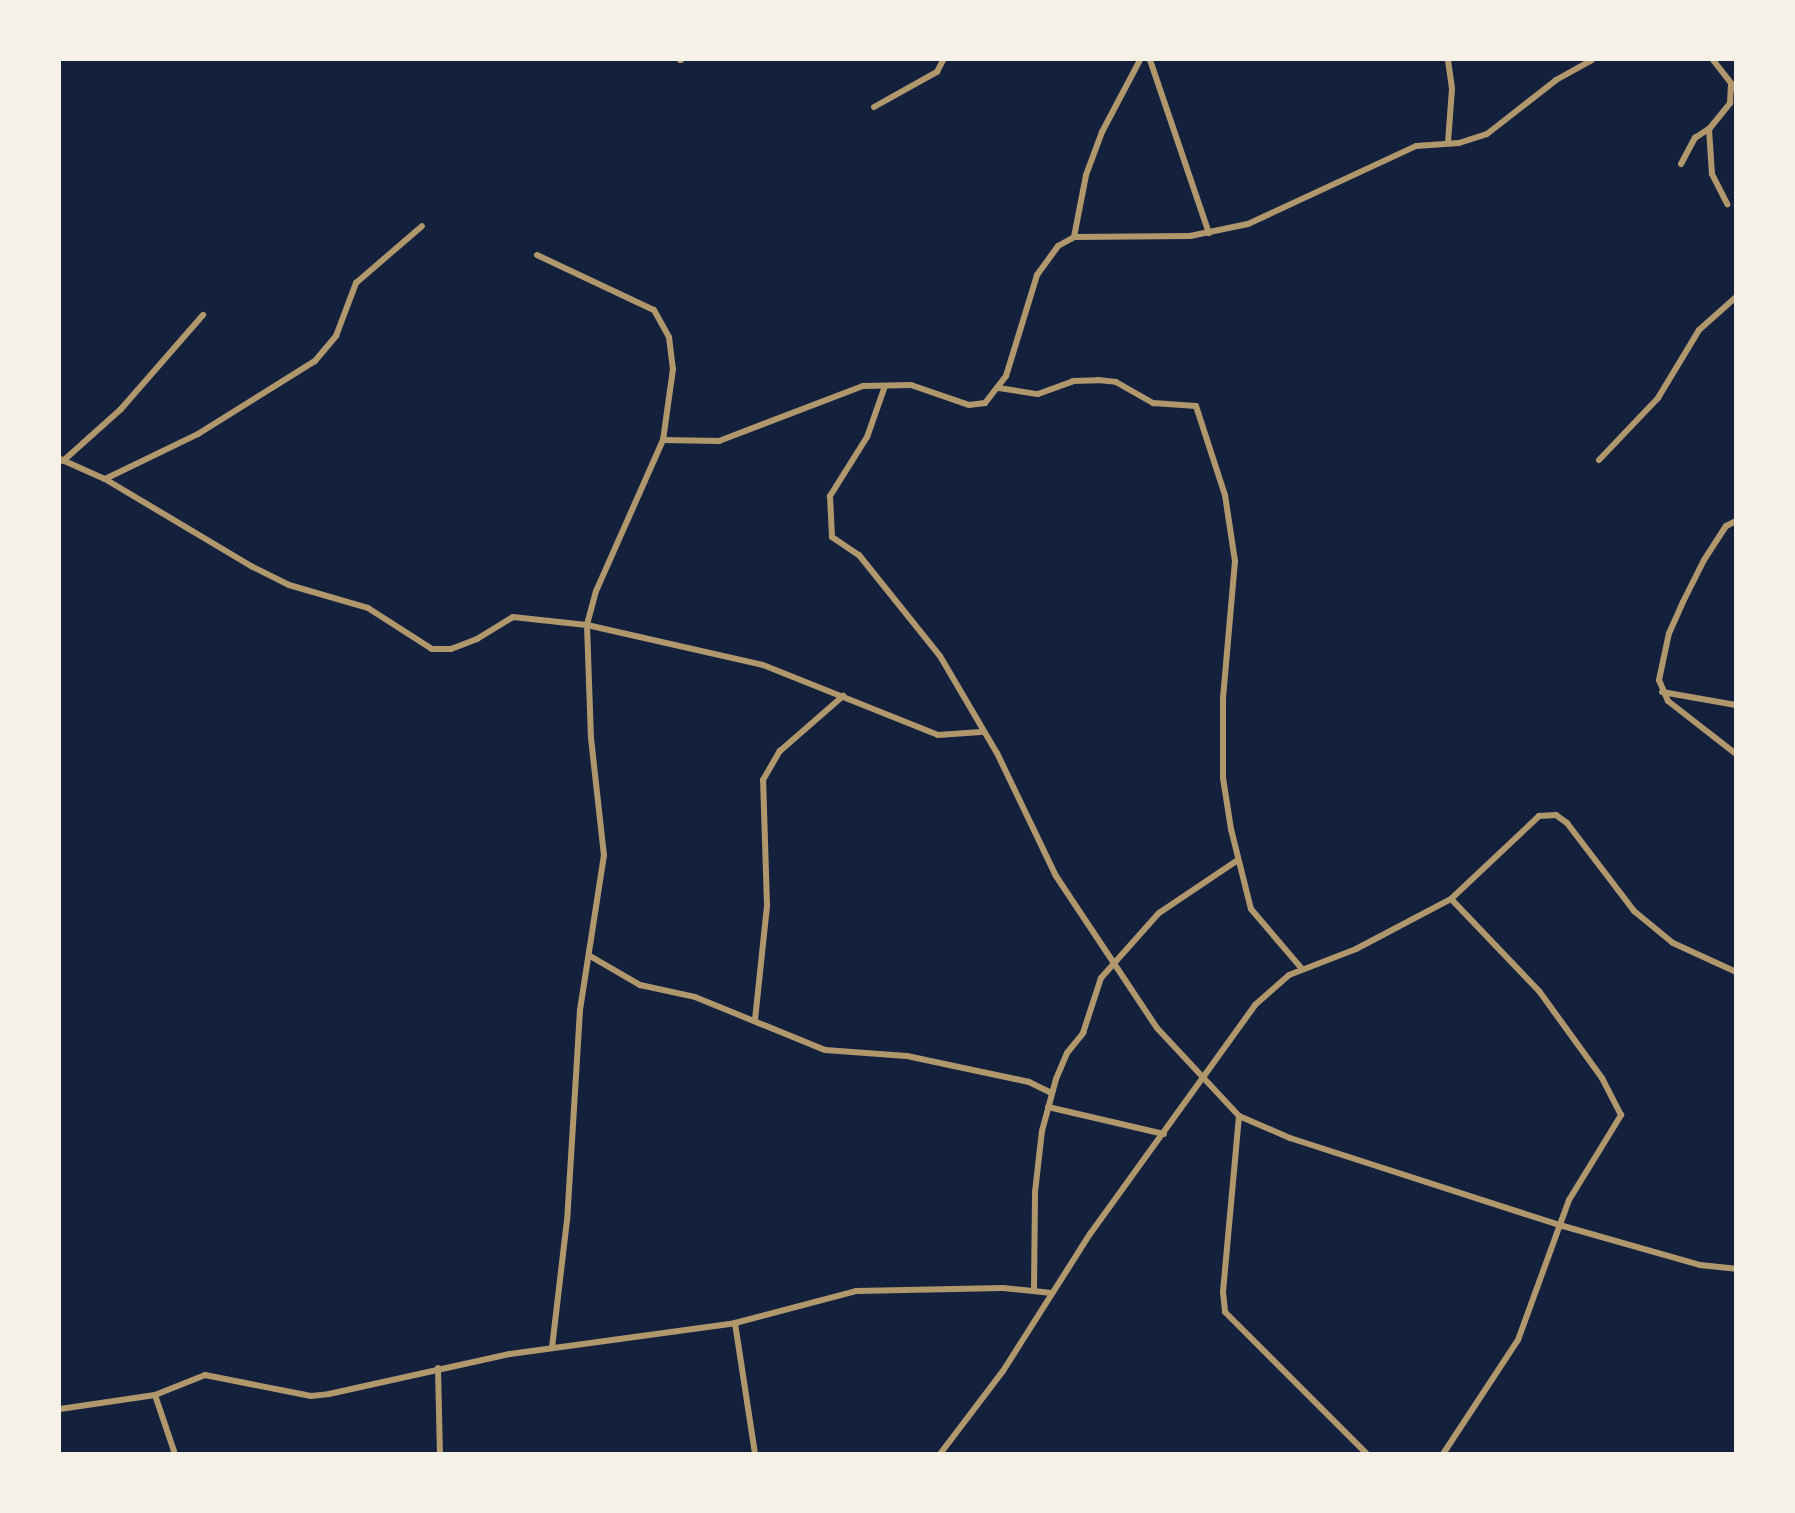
<!DOCTYPE html>
<html>
<head>
<meta charset="utf-8">
<style>
  body { margin:0 }
  #map { position:relative; width:1795px; height:1513px; overflow:hidden; background:#14213d; font-family:Ubuntu,sans-serif }
  div>[style] { position:absolute }
  .minor>* { height:6px; margin:-3px; padding:0 3px; transform-origin:3px; border-radius:3px; background:#b1986c }
  span { translate:-50% -50%; white-space:nowrap; text-align:center; line-height:1.15; -webkit-text-stroke:6px #f6f1e7; paint-order:stroke }
  .frame { position:absolute; inset:0; border:61px solid #f6f1e7; pointer-events:none }
</style>
</head>
<body>
<div id="map">
  <div class="minor">
    <i style="left:680px;top:60px;width:1px"></i>
    <i style="left:1150px;top:60px;width:183px;rotate:71.2deg"></i>
    <i style="left:1448px;top:60px;width:29px;rotate:82deg"></i>
    <i style="left:1452px;top:89px;width:53px;rotate:94.3deg"></i>
    <i style="left:1713px;top:60px;width:37px;rotate:52deg"></i>
    <i style="left:874px;top:107px;width:72px;rotate:-29.1deg"></i>
    <i style="left:937px;top:72px;width:13px;rotate:-63deg"></i>
    <i style="left:1709px;top:129px;width:45px;rotate:86.2deg"></i>
    <i style="left:1712px;top:174px;width:34px;rotate:63deg"></i>
    <i style="left:1681px;top:164px;width:30px;rotate:-62deg"></i>
    <i style="left:1695px;top:138px;width:18px;rotate:-34deg"></i>
    <i style="left:1710px;top:128px;width:32px;rotate:-51deg"></i>
    <i style="left:1730px;top:103px;width:18px;rotate:-87deg"></i>
    <i style="left:1074px;top:237px;width:63px;rotate:-79deg"></i>
    <i style="left:1086px;top:175px;width:46px;rotate:-69.6deg"></i>
    <i style="left:1102px;top:132px;width:81px;rotate:-62.2deg"></i>
    <i style="left:537px;top:255px;width:129px;rotate:25.2deg"></i>
    <i style="left:654px;top:310px;width:31px;rotate:61deg"></i>
    <i style="left:669px;top:337px;width:32px;rotate:83deg"></i>
    <i style="left:673px;top:369px;width:72px;rotate:98deg"></i>
    <i style="left:663px;top:440px;width:165px;rotate:113.9deg"></i>
    <i style="left:596px;top:591px;width:35px;rotate:105deg"></i>
    <i style="left:587px;top:625px;width:113px;rotate:88deg"></i>
    <i style="left:591px;top:738px;width:118px;rotate:83.7deg"></i>
    <i style="left:604px;top:855px;width:157px;rotate:98.8deg"></i>
    <i style="left:580px;top:1010px;width:210px;rotate:93.5deg"></i>
    <i style="left:567px;top:1220px;width:128px;rotate:96.7deg"></i>
    <i style="left:885px;top:386px;width:54px;rotate:109.4deg"></i>
    <i style="left:867px;top:437px;width:70px;rotate:122.1deg"></i>
    <i style="left:830px;top:496px;width:41px;rotate:87.2deg"></i>
    <i style="left:832px;top:537px;width:32px;rotate:34deg"></i>
    <i style="left:859px;top:555px;width:129px;rotate:51.3deg"></i>
    <i style="left:940px;top:656px;width:113px;rotate:59.6deg"></i>
    <i style="left:997px;top:753px;width:136px;rotate:64.4deg"></i>
    <i style="left:1056px;top:876px;width:182px;rotate:56.4deg"></i>
    <i style="left:1157px;top:1028px;width:120px;rotate:47deg"></i>
    <i style="left:1239px;top:1116px;width:56px;rotate:23.3deg"></i>
    <i style="left:1290px;top:1138px;width:287px;rotate:17.9deg"></i>
    <i style="left:1563px;top:1226px;width:142px;rotate:15.9deg"></i>
    <i style="left:1700px;top:1265px;width:36px;rotate:6deg"></i>
    <i style="left:999px;top:388px;width:39px;rotate:9deg"></i>
    <i style="left:1038px;top:394px;width:37px;rotate:-20deg"></i>
    <i style="left:1073px;top:381px;width:25px;rotate:-2deg"></i>
    <i style="left:1098px;top:380px;width:18px;rotate:6deg"></i>
    <i style="left:1116px;top:382px;width:43px;rotate:29.6deg"></i>
    <i style="left:1153px;top:403px;width:43px;rotate:4deg"></i>
    <i style="left:1196px;top:406px;width:94px;rotate:72deg"></i>
    <i style="left:1225px;top:495px;width:67px;rotate:81.4deg"></i>
    <i style="left:1235px;top:561px;width:138px;rotate:95deg"></i>
    <i style="left:1223px;top:698px;width:80px;rotate:90deg"></i>
    <i style="left:1223px;top:778px;width:52px;rotate:81.1deg"></i>
    <i style="left:1231px;top:829px;width:82px;rotate:76deg"></i>
    <i style="left:1251px;top:909px;width:79px;rotate:49.6deg"></i>
    <i style="left:663px;top:440px;width:56px;rotate:1deg"></i>
    <i style="left:719px;top:441px;width:154px;rotate:-20.9deg"></i>
    <i style="left:863px;top:386px;width:48px;rotate:-1.2deg"></i>
    <i style="left:911px;top:385px;width:61px;rotate:19deg"></i>
    <i style="left:969px;top:405px;width:16px;rotate:-7deg"></i>
    <i style="left:985px;top:403px;width:34px;rotate:-52deg"></i>
    <i style="left:1006px;top:376px;width:106px;rotate:-72.9deg"></i>
    <i style="left:1037px;top:275px;width:36px;rotate:-54deg"></i>
    <i style="left:1058px;top:246px;width:18px;rotate:-29deg"></i>
    <i style="left:1074px;top:237px;width:116px;rotate:-0.5deg"></i>
    <i style="left:1190px;top:236px;width:59px;rotate:-11.7deg"></i>
    <i style="left:1248px;top:224px;width:185px;rotate:-24.9deg"></i>
    <i style="left:1416px;top:146px;width:43px;rotate:-4deg"></i>
    <i style="left:1459px;top:143px;width:29px;rotate:-18deg"></i>
    <i style="left:1487px;top:134px;width:88px;rotate:-38deg"></i>
    <i style="left:1556px;top:80px;width:41px;rotate:-29.1deg"></i>
    <i style="left:60px;top:459px;width:49px;rotate:24deg"></i>
    <i style="left:105px;top:479px;width:170px;rotate:30.8deg"></i>
    <i style="left:251px;top:566px;width:42px;rotate:26.6deg"></i>
    <i style="left:289px;top:585px;width:82px;rotate:16.2deg"></i>
    <i style="left:368px;top:608px;width:76px;rotate:32.6deg"></i>
    <i style="left:432px;top:649px;width:19px"></i>
    <i style="left:451px;top:649px;width:28px;rotate:-21deg"></i>
    <i style="left:477px;top:639px;width:42px;rotate:-31.4deg"></i>
    <i style="left:513px;top:617px;width:74px;rotate:6.2deg"></i>
    <i style="left:587px;top:625px;width:180px;rotate:12.8deg"></i>
    <i style="left:763px;top:665px;width:188px;rotate:21.8deg"></i>
    <i style="left:938px;top:735px;width:43px;rotate:-4deg"></i>
    <i style="left:1599px;top:460px;width:86px;rotate:-46.4deg"></i>
    <i style="left:1658px;top:398px;width:79px;rotate:-58.9deg"></i>
    <i style="left:1699px;top:330px;width:50px;rotate:-41.7deg"></i>
    <i style="left:63px;top:461px;width:78px;rotate:-41.9deg"></i>
    <i style="left:121px;top:409px;width:125px;rotate:-48.9deg"></i>
    <i style="left:105px;top:479px;width:103px;rotate:-25.8deg"></i>
    <i style="left:198px;top:434px;width:138px;rotate:-32deg"></i>
    <i style="left:315px;top:361px;width:33px;rotate:-50deg"></i>
    <i style="left:336px;top:336px;width:57px;rotate:-69.3deg"></i>
    <i style="left:356px;top:283px;width:87px;rotate:-40.8deg"></i>
    <i style="left:1736px;top:521px;width:11px;rotate:153deg"></i>
    <i style="left:1726px;top:526px;width:40px;rotate:122.9deg"></i>
    <i style="left:1704px;top:560px;width:47px;rotate:116.6deg"></i>
    <i style="left:1683px;top:602px;width:34px;rotate:114deg"></i>
    <i style="left:1669px;top:633px;width:48px;rotate:102deg"></i>
    <i style="left:1659px;top:680px;width:23px;rotate:67deg"></i>
    <i style="left:1668px;top:701px;width:86px;rotate:37.9deg"></i>
    <i style="left:1662px;top:692px;width:75px;rotate:10deg"></i>
    <i style="left:590px;top:956px;width:58px;rotate:30.1deg"></i>
    <i style="left:640px;top:985px;width:56px;rotate:12.3deg"></i>
    <i style="left:695px;top:997px;width:140px;rotate:22.2deg"></i>
    <i style="left:825px;top:1050px;width:82px;rotate:4.2deg"></i>
    <i style="left:907px;top:1056px;width:125px;rotate:12deg"></i>
    <i style="left:1029px;top:1082px;width:25px;rotate:26deg"></i>
    <i style="left:755px;top:1020px;width:116px;rotate:-84deg"></i>
    <i style="left:767px;top:905px;width:125px;rotate:-91.8deg"></i>
    <i style="left:763px;top:780px;width:34px;rotate:-60deg"></i>
    <i style="left:780px;top:751px;width:84px;rotate:-41.1deg"></i>
    <i style="left:1048px;top:1107px;width:119px;rotate:13.1deg"></i>
    <i style="left:1239px;top:1116px;width:177px;rotate:95.2deg"></i>
    <i style="left:1223px;top:1292px;width:20px;rotate:84deg"></i>
    <i style="left:1225px;top:1312px;width:201px;rotate:45deg"></i>
    <i style="left:1034px;top:1290px;width:98px;rotate:-89.4deg"></i>
    <i style="left:1035px;top:1192px;width:61px;rotate:-83.5deg"></i>
    <i style="left:1042px;top:1131px;width:54px;rotate:-74.9deg"></i>
    <i style="left:1056px;top:1079px;width:28px;rotate:-67deg"></i>
    <i style="left:1067px;top:1053px;width:26px;rotate:-51deg"></i>
    <i style="left:1083px;top:1033px;width:58px;rotate:-71.9deg"></i>
    <i style="left:1101px;top:978px;width:87px;rotate:-48.3deg"></i>
    <i style="left:1159px;top:913px;width:95px;rotate:-33.9deg"></i>
    <i style="left:735px;top:1323px;width:133px;rotate:81.3deg"></i>
    <i style="left:438px;top:1368px;width:86px;rotate:88.7deg"></i>
    <i style="left:155px;top:1395px;width:62px;rotate:71.3deg"></i>
    <i style="left:60px;top:1409px;width:96px;rotate:-8.4deg"></i>
    <i style="left:155px;top:1395px;width:54px;rotate:-21.8deg"></i>
    <i style="left:205px;top:1375px;width:108px;rotate:11.2deg"></i>
    <i style="left:311px;top:1396px;width:18px;rotate:-6deg"></i>
    <i style="left:329px;top:1394px;width:185px;rotate:-12.5deg"></i>
    <i style="left:510px;top:1354px;width:227px;rotate:-7.8deg"></i>
    <i style="left:735px;top:1323px;width:125px;rotate:-14.8deg"></i>
    <i style="left:856px;top:1291px;width:147px;rotate:-1.2deg"></i>
    <i style="left:1003px;top:1288px;width:49px;rotate:5.8deg"></i>
    <i style="left:940px;top:1454px;width:104px;rotate:-52.8deg"></i>
    <i style="left:1003px;top:1371px;width:162px;rotate:-57.6deg"></i>
    <i style="left:1090px;top:1234px;width:282px;rotate:-54.2deg"></i>
    <i style="left:1255px;top:1005px;width:45px;rotate:-41.4deg"></i>
    <i style="left:1289px;top:975px;width:72px;rotate:-21.2deg"></i>
    <i style="left:1356px;top:949px;width:107px;rotate:-27.8deg"></i>
    <i style="left:1451px;top:899px;width:121px;rotate:-43.3deg"></i>
    <i style="left:1539px;top:816px;width:17px;rotate:-3deg"></i>
    <i style="left:1556px;top:815px;width:14px;rotate:36deg"></i>
    <i style="left:1567px;top:823px;width:111px;rotate:52.7deg"></i>
    <i style="left:1634px;top:911px;width:50px;rotate:39.4deg"></i>
    <i style="left:1673px;top:943px;width:69px;rotate:24.7deg"></i>
    <i style="left:1443px;top:1454px;width:136px;rotate:-56.7deg"></i>
    <i style="left:1518px;top:1340px;width:149px;rotate:-70deg"></i>
    <i style="left:1569px;top:1200px;width:100px;rotate:-58.5deg"></i>
    <i style="left:1621px;top:1115px;width:42px;rotate:-117.2deg"></i>
    <i style="left:1602px;top:1078px;width:107px;rotate:-125.9deg"></i>
    <i style="left:1539px;top:991px;width:127px;rotate:-133.7deg"></i>
  </div>
  <div class="frame"></div>
</div>
</body>
</html>
